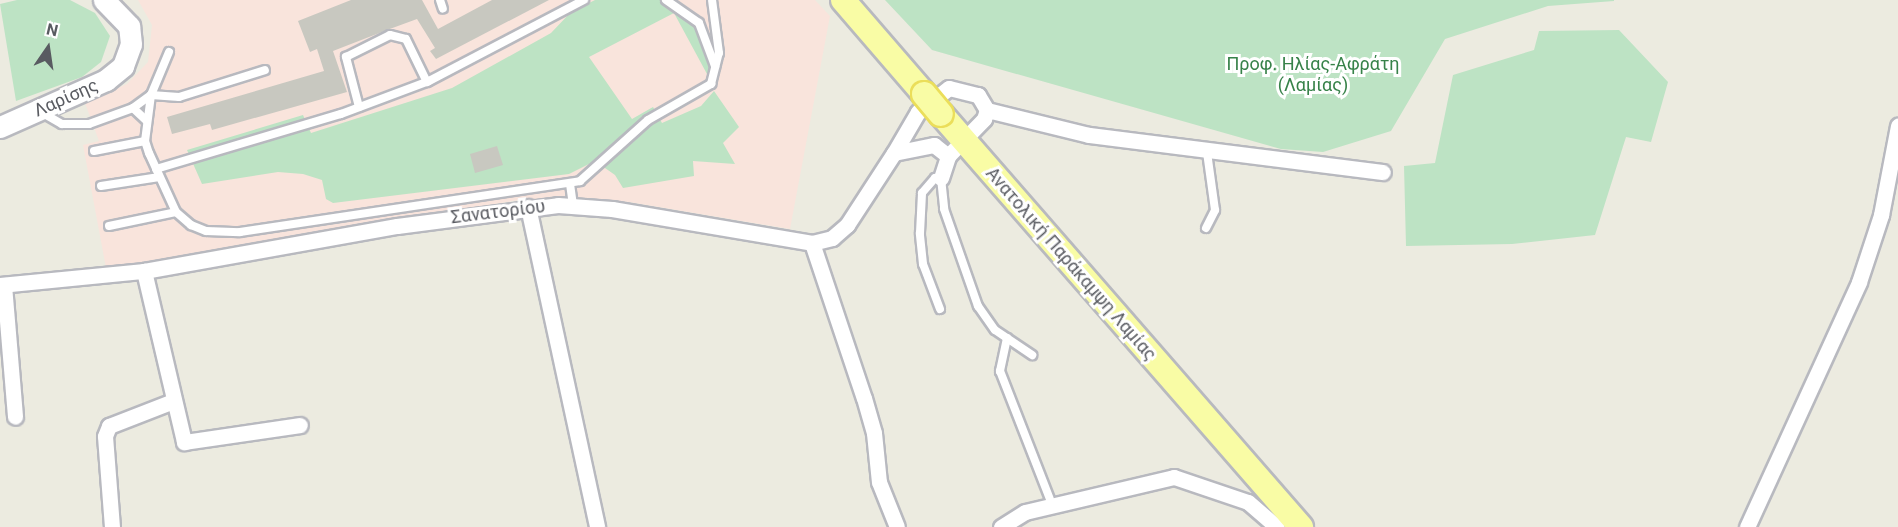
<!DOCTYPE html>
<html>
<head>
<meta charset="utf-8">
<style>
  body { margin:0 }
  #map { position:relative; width:1898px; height:527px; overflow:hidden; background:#ecebe0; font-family:Roboto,sans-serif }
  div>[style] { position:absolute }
  .medical>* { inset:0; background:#f9e4dc }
  .green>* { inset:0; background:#bde3c4 }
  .building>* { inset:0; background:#c8c8c0 }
  .roads { filter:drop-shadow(2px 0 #b8b9bf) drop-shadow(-2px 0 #b8b9bf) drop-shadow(0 2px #b8b9bf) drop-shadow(0 -2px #b8b9bf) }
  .lane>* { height:8px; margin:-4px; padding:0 4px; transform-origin:4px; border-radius:4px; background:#fff }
  .street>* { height:15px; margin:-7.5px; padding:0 7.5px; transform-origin:7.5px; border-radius:7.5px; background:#fff }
  .secondary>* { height:21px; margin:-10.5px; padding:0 10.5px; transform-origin:10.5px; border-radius:10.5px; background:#fff }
  .primary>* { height:24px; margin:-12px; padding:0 12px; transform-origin:12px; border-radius:12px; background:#f9fca5 }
  .bridges { filter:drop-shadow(2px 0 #ebde5a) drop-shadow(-2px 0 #ebde5a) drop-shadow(0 2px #ebde5a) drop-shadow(0 -2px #ebde5a) }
  .primary-bridge>* { height:24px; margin:-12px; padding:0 12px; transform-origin:12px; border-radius:12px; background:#f9fca5 }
  span { translate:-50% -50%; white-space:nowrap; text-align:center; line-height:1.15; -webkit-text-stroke:6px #fff; paint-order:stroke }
  .park-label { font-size:18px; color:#378249 }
  .street-label { font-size:18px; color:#595b61 }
  .north { position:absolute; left:18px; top:18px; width:60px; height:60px; -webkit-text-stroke:4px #fff; paint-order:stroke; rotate:13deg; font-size:16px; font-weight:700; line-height:24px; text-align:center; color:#595b61 }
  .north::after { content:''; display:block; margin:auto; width:21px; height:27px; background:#595b61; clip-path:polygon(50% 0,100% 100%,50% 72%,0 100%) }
</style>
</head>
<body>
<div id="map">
  <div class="medical">
    <i style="clip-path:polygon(138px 0,815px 0,830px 16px,790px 229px,629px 202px,564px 198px,519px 200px,106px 268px,83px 145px,99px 141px,85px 103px,127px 84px,148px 62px,152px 25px)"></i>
  </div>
  <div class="green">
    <i style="clip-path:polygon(17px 0,70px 0,95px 13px,110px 36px,101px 62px,82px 77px,16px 101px,0 4px)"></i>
    <i style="clip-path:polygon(595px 0,669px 0,695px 28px,711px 55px,713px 70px,707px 74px,674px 13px,589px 57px,632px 119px,653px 107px,662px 123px,701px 106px,714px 91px,739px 127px,723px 143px,735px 164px,693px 161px,694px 176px,623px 188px,615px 175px,595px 161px,569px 174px,333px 203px,326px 199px,322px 180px,303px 174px,278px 172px,202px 184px,187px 150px,303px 115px,311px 133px,452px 88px,551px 33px,571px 12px)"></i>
    <i style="clip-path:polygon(885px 0,1614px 0,1614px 1px,1548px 6px,1445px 39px,1391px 131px,1323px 152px,1281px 149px,932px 50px)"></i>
    <i style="clip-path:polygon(1619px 30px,1668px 82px,1651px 142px,1626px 137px,1595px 235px,1512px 244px,1406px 246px,1404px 166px,1435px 163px,1453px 75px,1534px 50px,1539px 31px)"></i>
  </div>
  <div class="building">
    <i style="clip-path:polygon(351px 0,422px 0,438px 29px,492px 0,549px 0,436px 59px,430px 51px,435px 48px,417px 19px,387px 30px,333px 51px,347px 92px,212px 130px,210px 124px,172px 134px,167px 117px,324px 71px,317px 49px,310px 52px,298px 21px)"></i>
    <i style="clip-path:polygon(497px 146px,503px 165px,475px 173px,470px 154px)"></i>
  </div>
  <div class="roads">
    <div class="lane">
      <i style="left:440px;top:0;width:9px;rotate:72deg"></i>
      <i style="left:666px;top:0;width:40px;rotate:34.9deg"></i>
      <i style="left:699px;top:23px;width:46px;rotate:69.6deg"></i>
      <i style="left:169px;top:52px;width:47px;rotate:112.7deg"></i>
      <i style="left:151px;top:95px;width:46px;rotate:97.4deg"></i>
      <i style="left:145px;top:141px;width:13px;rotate:72deg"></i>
      <i style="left:149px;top:153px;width:65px;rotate:65.4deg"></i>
      <i style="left:176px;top:212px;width:20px;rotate:41deg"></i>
      <i style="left:191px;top:225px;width:16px;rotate:22deg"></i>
      <i style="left:206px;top:231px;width:34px;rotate:2deg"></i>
      <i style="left:240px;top:232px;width:344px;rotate:-8.5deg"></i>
      <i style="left:580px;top:181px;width:91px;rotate:-41.9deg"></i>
      <i style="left:648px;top:120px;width:73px;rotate:-29.7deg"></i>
      <i style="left:711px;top:84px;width:32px;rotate:-76deg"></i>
      <i style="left:719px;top:53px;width:53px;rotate:-97.5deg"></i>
      <i style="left:359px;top:107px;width:52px;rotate:-104.6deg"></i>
      <i style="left:346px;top:57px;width:49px;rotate:-26.6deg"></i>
      <i style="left:390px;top:35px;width:16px;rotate:14deg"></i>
      <i style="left:406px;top:39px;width:48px;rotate:64deg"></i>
      <i style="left:133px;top:108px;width:19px;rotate:43deg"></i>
      <i style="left:41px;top:112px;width:24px;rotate:30deg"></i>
      <i style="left:62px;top:124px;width:27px"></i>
      <i style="left:89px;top:124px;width:47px;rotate:-20deg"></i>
      <i style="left:133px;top:108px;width:22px;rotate:-36deg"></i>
      <i style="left:151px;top:95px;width:28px;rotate:4deg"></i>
      <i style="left:179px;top:97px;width:90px;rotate:-17.4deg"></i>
      <i style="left:94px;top:151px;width:52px;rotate:-11.1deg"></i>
      <i style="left:156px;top:169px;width:193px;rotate:-16.6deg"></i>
      <i style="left:341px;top:114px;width:94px;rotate:-20.6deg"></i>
      <i style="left:429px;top:81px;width:175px;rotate:-27.6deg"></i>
      <i style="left:570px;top:184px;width:21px;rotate:82deg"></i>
      <i style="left:101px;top:186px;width:59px;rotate:-8.8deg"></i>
      <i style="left:109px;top:226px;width:68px;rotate:-11.8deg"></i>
      <i style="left:1206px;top:228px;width:20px;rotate:-63deg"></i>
      <i style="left:1215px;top:210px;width:59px;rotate:-97.9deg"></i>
      <i style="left:940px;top:309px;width:48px;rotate:-110.7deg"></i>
      <i style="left:923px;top:264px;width:31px;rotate:-96deg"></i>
      <i style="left:920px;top:233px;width:40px;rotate:-87.1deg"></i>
      <i style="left:922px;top:193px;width:20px;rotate:-49deg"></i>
      <i style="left:935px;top:178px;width:6px"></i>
      <i style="left:941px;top:178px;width:31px;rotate:84deg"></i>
      <i style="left:944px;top:209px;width:103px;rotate:70.7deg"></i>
      <i style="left:978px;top:306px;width:29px;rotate:55deg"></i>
      <i style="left:995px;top:330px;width:45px;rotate:34deg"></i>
      <i style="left:1007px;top:338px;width:34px;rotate:102deg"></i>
      <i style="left:1000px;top:371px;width:137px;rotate:68.7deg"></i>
    </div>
    <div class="street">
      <i style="left:894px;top:153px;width:48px;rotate:-59.7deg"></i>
      <i style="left:918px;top:112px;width:39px;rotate:-38deg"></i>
      <i style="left:949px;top:88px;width:30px;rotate:14deg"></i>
      <i style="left:978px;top:95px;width:17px;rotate:59deg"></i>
      <i style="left:987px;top:110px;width:105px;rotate:13.8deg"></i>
      <i style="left:1089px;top:135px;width:296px;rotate:7.2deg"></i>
      <i style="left:941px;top:178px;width:23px;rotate:-72deg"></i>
      <i style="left:948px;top:156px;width:52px;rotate:-45.8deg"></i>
      <i style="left:984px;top:119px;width:9px;rotate:-72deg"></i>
      <i style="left:528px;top:207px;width:327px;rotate:77.8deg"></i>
      <i style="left:812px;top:243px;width:163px;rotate:71.5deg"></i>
      <i style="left:864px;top:398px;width:36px;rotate:74deg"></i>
      <i style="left:874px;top:433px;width:49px;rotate:84.2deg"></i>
      <i style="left:879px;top:482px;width:48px;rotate:68.2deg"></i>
      <i style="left:144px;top:271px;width:176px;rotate:76.8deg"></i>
      <i style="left:184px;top:442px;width:117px;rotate:-8.3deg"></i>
      <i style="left:0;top:285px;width:145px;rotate:-5.6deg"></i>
      <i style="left:144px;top:271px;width:257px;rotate:-10.1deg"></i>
      <i style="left:397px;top:226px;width:162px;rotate:-7.4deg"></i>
      <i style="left:558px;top:205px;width:54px;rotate:4.2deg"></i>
      <i style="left:612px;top:209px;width:203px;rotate:9.6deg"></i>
      <i style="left:812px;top:243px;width:21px;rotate:-14deg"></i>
      <i style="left:832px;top:238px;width:20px;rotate:-41deg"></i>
      <i style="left:847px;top:225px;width:86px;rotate:-56.9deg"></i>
      <i style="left:894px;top:153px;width:41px;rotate:-11.3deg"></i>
      <i style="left:934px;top:145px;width:18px;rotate:38deg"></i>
      <i style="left:4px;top:285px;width:132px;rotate:85.2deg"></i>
      <i style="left:112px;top:527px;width:91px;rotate:-94.4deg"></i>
      <i style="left:105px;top:436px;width:11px;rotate:-68deg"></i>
      <i style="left:109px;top:426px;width:69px;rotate:-21.3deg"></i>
      <i style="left:1001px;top:527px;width:28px;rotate:-32deg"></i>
      <i style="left:1025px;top:512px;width:153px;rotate:-13.2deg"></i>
      <i style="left:1174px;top:477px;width:78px;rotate:18.7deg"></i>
      <i style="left:1248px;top:502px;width:38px;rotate:41deg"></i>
      <i style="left:1747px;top:527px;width:269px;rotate:-65.4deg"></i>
      <i style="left:1859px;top:282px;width:71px;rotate:-71.8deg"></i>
      <i style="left:1881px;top:215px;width:91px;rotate:-79.2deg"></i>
    </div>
    <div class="secondary">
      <i style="left:0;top:127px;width:116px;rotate:-23.9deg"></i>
      <i style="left:106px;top:80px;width:22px;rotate:-39deg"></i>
      <i style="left:123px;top:66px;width:23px;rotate:-70deg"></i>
      <i style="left:131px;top:44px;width:18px;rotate:-96deg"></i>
      <i style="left:129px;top:26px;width:36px;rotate:-134deg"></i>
    </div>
    <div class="primary">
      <i style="left:843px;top:0;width:124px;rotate:49.2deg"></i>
      <i style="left:941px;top:114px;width:548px;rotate:48.92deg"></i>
    </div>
  </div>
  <div class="bridges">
    <div class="primary-bridge">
      <i style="left:924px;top:94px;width:26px;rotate:50deg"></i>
    </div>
  </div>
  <div class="park-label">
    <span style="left:1313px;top:75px">Προφ. Ηλίας-Αφράτη<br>(Λαμίας)</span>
  </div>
  <div class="street-label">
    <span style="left:66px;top:98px;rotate:-24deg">Λαρίσης</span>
    <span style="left:498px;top:212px;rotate:-7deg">Σανατορίου</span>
    <span style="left:1071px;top:264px;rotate:49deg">Ανατολική Παράκαμψη Λαμίας</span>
  </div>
  <div class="north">N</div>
</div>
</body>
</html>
